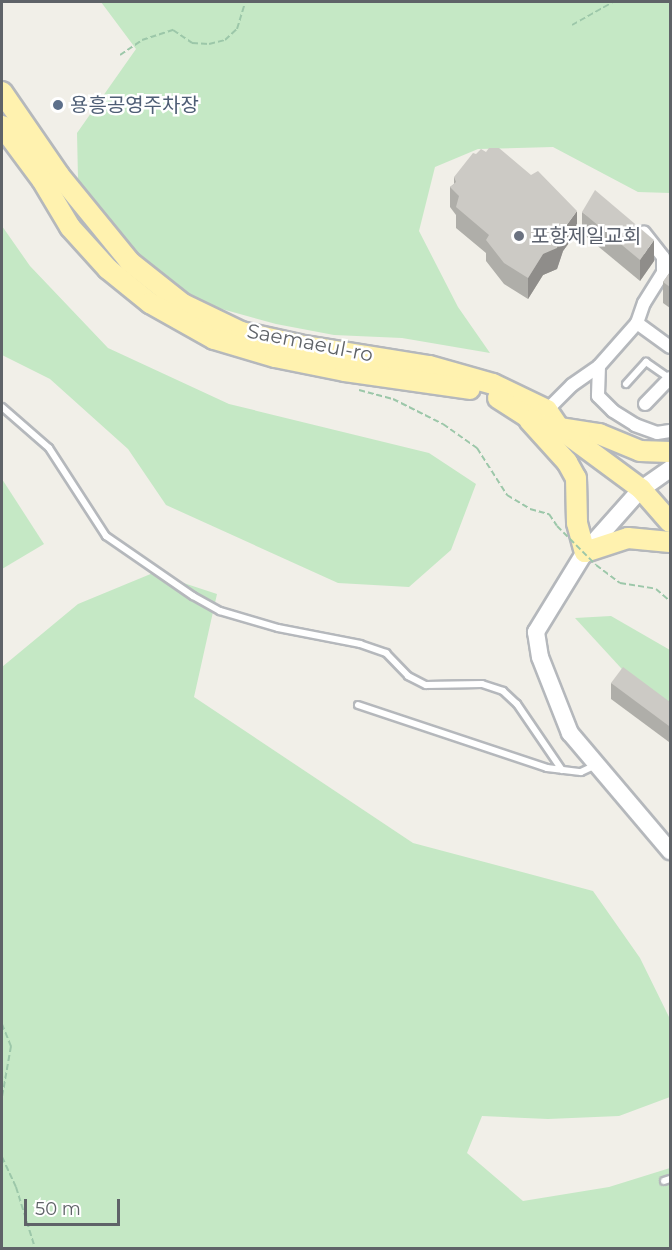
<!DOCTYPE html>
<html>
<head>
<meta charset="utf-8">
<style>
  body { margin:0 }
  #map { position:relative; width:672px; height:1250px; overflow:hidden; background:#f1efe8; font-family:Montserrat,"Noto Sans KR",sans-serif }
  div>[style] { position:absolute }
  .green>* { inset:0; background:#c5e8c5 }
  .path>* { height:2px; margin-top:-1px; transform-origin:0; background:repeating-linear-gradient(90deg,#9cc7a9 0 6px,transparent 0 9px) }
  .roads { filter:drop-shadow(2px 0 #b5b8bc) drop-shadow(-2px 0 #b5b8bc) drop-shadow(0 2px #b5b8bc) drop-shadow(0 -2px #b5b8bc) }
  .lane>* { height:6px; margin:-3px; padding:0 3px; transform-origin:3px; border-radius:3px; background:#fff }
  .street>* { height:12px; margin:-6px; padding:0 6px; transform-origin:6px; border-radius:6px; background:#fff }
  .secondary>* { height:16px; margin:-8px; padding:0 8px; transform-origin:8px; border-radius:8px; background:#fff }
  .primary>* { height:20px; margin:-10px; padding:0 10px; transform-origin:10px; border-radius:10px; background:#fff2af }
  .path-bridge>* { height:2px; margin-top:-1px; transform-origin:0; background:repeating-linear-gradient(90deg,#9cc7a9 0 6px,transparent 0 9px) }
  .wall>* { inset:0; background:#afaea9 }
  .shaded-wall>* { inset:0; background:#8f8d8a }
  .building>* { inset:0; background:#cccac5 }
  .dots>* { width:16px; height:16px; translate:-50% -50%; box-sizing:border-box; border:3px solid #fff; border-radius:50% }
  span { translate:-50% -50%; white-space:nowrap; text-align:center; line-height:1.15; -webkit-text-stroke:5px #fff; paint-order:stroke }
  .service-label { font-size:20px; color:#4e5e75 }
  .left { translate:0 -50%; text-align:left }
  .worship-label { font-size:20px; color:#5b616d }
  .street-label { font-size:20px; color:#5f6368 }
  .frame { position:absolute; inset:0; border:3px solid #5f6368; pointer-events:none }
  .scale { position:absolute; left:24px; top:1199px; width:96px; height:27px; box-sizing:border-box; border:3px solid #5f6368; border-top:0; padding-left:8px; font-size:18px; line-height:21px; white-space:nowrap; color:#5f6368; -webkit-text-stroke:4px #fff; paint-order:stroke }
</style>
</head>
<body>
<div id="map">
  <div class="green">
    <i style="clip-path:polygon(101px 2px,670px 2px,670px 193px,638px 192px,553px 147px,478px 149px,435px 167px,419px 231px,458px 307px,490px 353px,402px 338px,334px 335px,276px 324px,211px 306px,148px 269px,131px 252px,78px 179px,77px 133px,136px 49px)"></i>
    <i style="clip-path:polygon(2px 226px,30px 266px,108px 348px,229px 404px,429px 453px,476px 484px,451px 550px,409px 587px,338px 583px,166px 505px,128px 449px,50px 379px,2px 355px)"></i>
    <i style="clip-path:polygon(2px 479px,44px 544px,2px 569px)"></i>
    <i style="clip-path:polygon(153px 573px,217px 594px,194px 697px,413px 843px,593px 891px,640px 958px,670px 1019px,670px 1097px,619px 1116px,548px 1119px,482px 1116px,467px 1153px,523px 1201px,609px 1187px,670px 1168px,670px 1248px,2px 1248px,2px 667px,78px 604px)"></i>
    <i style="clip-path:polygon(611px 616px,670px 650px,670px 712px,632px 680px,575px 618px)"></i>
  </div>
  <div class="path">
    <i style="left:572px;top:25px;width:47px;rotate:-29.3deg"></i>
    <i style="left:120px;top:55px;width:27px;rotate:-34deg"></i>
    <i style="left:142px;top:40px;width:33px;rotate:-18deg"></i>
    <i style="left:173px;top:30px;width:23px;rotate:34deg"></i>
    <i style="left:192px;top:43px;width:17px;rotate:3deg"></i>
    <i style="left:209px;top:44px;width:16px;rotate:-14deg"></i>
    <i style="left:225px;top:40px;width:16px;rotate:-43deg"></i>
    <i style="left:237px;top:29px;width:28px;rotate:-73deg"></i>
    <i style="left:359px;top:390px;width:35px;rotate:15deg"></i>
    <i style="left:393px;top:399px;width:56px;rotate:26.6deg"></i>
    <i style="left:443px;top:424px;width:42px;rotate:35.2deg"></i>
    <i style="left:477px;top:448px;width:56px;rotate:57.4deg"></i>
    <i style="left:507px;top:495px;width:27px;rotate:31deg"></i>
    <i style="left:530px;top:509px;width:20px;rotate:15deg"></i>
    <i style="left:549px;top:514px;width:14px;rotate:56deg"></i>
    <i style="left:596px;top:565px;width:30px;rotate:37deg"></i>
    <i style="left:620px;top:583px;width:36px;rotate:9deg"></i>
    <i style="left:656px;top:589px;width:18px;rotate:41deg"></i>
    <i style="left:2px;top:1024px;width:24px;rotate:68deg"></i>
    <i style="left:11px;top:1046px;width:52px;rotate:100deg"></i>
    <i style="left:2px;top:1157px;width:33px;rotate:65deg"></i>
    <i style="left:16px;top:1187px;width:64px;rotate:72.7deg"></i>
  </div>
  <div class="roads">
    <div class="lane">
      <i style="left:626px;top:384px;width:30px;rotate:-48deg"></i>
      <i style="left:646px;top:362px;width:28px;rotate:35deg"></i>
      <i style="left:2px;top:407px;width:62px;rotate:41.1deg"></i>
      <i style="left:49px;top:448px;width:105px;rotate:57.1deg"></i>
      <i style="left:106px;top:536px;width:106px;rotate:34.6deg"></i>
      <i style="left:193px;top:596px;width:31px;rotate:29deg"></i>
      <i style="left:220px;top:611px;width:60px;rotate:16.3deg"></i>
      <i style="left:278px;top:628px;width:84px;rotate:11deg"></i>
      <i style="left:360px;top:644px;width:28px;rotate:19deg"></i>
      <i style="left:386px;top:653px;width:32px;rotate:46deg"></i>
      <i style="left:408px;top:676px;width:20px;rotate:27deg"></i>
      <i style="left:426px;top:685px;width:56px;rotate:-1deg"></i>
      <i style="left:482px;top:684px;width:22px;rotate:18deg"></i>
      <i style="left:503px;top:691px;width:19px;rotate:43deg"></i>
      <i style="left:517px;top:704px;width:80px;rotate:55.7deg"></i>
      <i style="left:358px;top:705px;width:199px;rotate:18.4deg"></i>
      <i style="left:547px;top:768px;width:34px;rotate:7deg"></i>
      <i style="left:581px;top:772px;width:14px;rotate:-25deg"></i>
      <i style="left:664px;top:1181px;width:6px;rotate:-18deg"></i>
    </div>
    <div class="street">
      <i style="left:637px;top:323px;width:21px;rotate:-71deg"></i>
      <i style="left:644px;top:303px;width:36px;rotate:-58deg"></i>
      <i style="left:663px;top:273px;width:16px;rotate:-90deg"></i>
      <i style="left:663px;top:257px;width:31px;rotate:-128deg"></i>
      <i style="left:670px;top:347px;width:41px;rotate:-144deg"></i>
      <i style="left:637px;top:323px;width:57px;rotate:131.5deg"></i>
      <i style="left:599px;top:366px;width:30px;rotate:92deg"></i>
      <i style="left:598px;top:396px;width:21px;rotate:45deg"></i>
      <i style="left:613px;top:411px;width:26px;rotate:32deg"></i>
      <i style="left:635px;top:425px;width:23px;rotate:20deg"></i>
      <i style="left:657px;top:433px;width:13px;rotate:-9deg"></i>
      <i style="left:645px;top:404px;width:36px;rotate:-46deg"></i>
      <i style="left:547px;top:410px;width:35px;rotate:-45deg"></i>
      <i style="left:572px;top:385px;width:33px;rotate:-35deg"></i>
    </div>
    <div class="secondary">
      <i style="left:670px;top:469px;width:35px;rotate:145deg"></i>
      <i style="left:641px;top:489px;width:84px;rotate:131.6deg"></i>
      <i style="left:585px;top:552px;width:94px;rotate:121.5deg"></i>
      <i style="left:536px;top:632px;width:25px;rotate:81deg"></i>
      <i style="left:540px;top:657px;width:82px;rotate:68.5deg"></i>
      <i style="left:570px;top:733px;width:155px;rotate:49.7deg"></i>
    </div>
    <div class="primary">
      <i style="left:2px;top:92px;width:101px;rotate:55.5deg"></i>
      <i style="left:59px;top:175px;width:112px;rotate:50.8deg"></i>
      <i style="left:130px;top:262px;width:68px;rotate:38.4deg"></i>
      <i style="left:183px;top:304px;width:64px;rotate:25.8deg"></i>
      <i style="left:241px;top:332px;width:59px;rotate:12.6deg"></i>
      <i style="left:299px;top:345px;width:132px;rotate:9.2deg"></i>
      <i style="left:429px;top:366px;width:66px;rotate:15.7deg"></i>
      <i style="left:493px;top:384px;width:60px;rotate:25.7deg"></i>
      <i style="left:547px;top:410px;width:23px;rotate:56deg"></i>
      <i style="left:560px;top:429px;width:101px;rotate:36.5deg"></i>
      <i style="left:641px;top:489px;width:44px;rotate:48.7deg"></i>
      <i style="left:2px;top:126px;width:67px;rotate:53.5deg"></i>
      <i style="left:42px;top:180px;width:55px;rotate:59.2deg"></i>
      <i style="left:70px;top:227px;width:57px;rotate:47.9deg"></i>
      <i style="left:108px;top:269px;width:54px;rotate:39deg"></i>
      <i style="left:150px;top:303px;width:73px;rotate:29.4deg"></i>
      <i style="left:214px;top:339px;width:64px;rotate:16.4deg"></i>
      <i style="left:275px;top:357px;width:71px;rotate:11.3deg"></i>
      <i style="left:345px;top:371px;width:126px;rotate:8.2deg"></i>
      <i style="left:498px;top:398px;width:50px;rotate:32.7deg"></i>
      <i style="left:540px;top:425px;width:60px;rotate:8.7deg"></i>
      <i style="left:599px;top:434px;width:44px;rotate:22.5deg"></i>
      <i style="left:640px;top:451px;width:30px;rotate:2deg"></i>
      <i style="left:529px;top:420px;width:57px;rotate:47.9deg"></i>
      <i style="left:567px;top:462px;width:18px;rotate:61deg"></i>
      <i style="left:576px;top:478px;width:45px;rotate:88.7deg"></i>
      <i style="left:577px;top:523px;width:30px;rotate:75deg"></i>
      <i style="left:585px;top:552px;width:45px;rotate:-18deg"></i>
      <i style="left:628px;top:538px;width:42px;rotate:5.4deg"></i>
    </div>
  </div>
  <div class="path-bridge">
    <i style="left:557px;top:526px;width:55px;rotate:45deg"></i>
  </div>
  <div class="wall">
    <i style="clip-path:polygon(454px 177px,577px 232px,563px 251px,557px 269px,543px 275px,528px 299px,504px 284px,486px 261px,486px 253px,456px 228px,456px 215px,450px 207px,450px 187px,454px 184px)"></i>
    <i style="clip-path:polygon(582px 212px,654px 261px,640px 281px,582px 233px)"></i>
    <i style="clip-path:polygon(670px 272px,670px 308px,663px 303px,663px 282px)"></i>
    <i style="clip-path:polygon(611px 683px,670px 702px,670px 739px,669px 742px,611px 699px)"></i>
  </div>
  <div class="shaded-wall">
    <i style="clip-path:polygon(577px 211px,577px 232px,563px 251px,557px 269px,543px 275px,528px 299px,528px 278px,543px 254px,563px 230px)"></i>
    <i style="clip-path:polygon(654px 240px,654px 261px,640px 281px,640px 260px)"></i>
    <i style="clip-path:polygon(670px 723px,670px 739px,669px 742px,669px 726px)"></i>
  </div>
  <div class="building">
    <i style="clip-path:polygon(489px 148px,499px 148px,531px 175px,538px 171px,577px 211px,563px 230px,557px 248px,543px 254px,528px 278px,504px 263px,486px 240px,489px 235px,456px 207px,459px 196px,450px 187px,456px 182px,454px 177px,473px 153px,476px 154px,481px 149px,486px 152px)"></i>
    <i style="clip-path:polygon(595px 190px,654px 240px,640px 260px,582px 212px)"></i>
    <i style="clip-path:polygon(670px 272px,670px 287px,663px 282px)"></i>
    <i style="clip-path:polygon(623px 667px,670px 702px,670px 723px,669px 726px,611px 683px)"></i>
  </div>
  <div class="dots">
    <i style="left:58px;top:105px;background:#5c6f8a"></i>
    <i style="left:519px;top:236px;background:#6b7280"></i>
  </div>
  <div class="service-label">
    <span class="left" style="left:70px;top:105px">용흥공영주차장</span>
  </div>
  <div class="worship-label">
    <span class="left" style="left:531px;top:236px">포항제일교회</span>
  </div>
  <div class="street-label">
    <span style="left:310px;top:343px;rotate:11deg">Saemaeul-ro</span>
  </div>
  <div class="frame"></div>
  <div class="scale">50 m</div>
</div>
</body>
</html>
